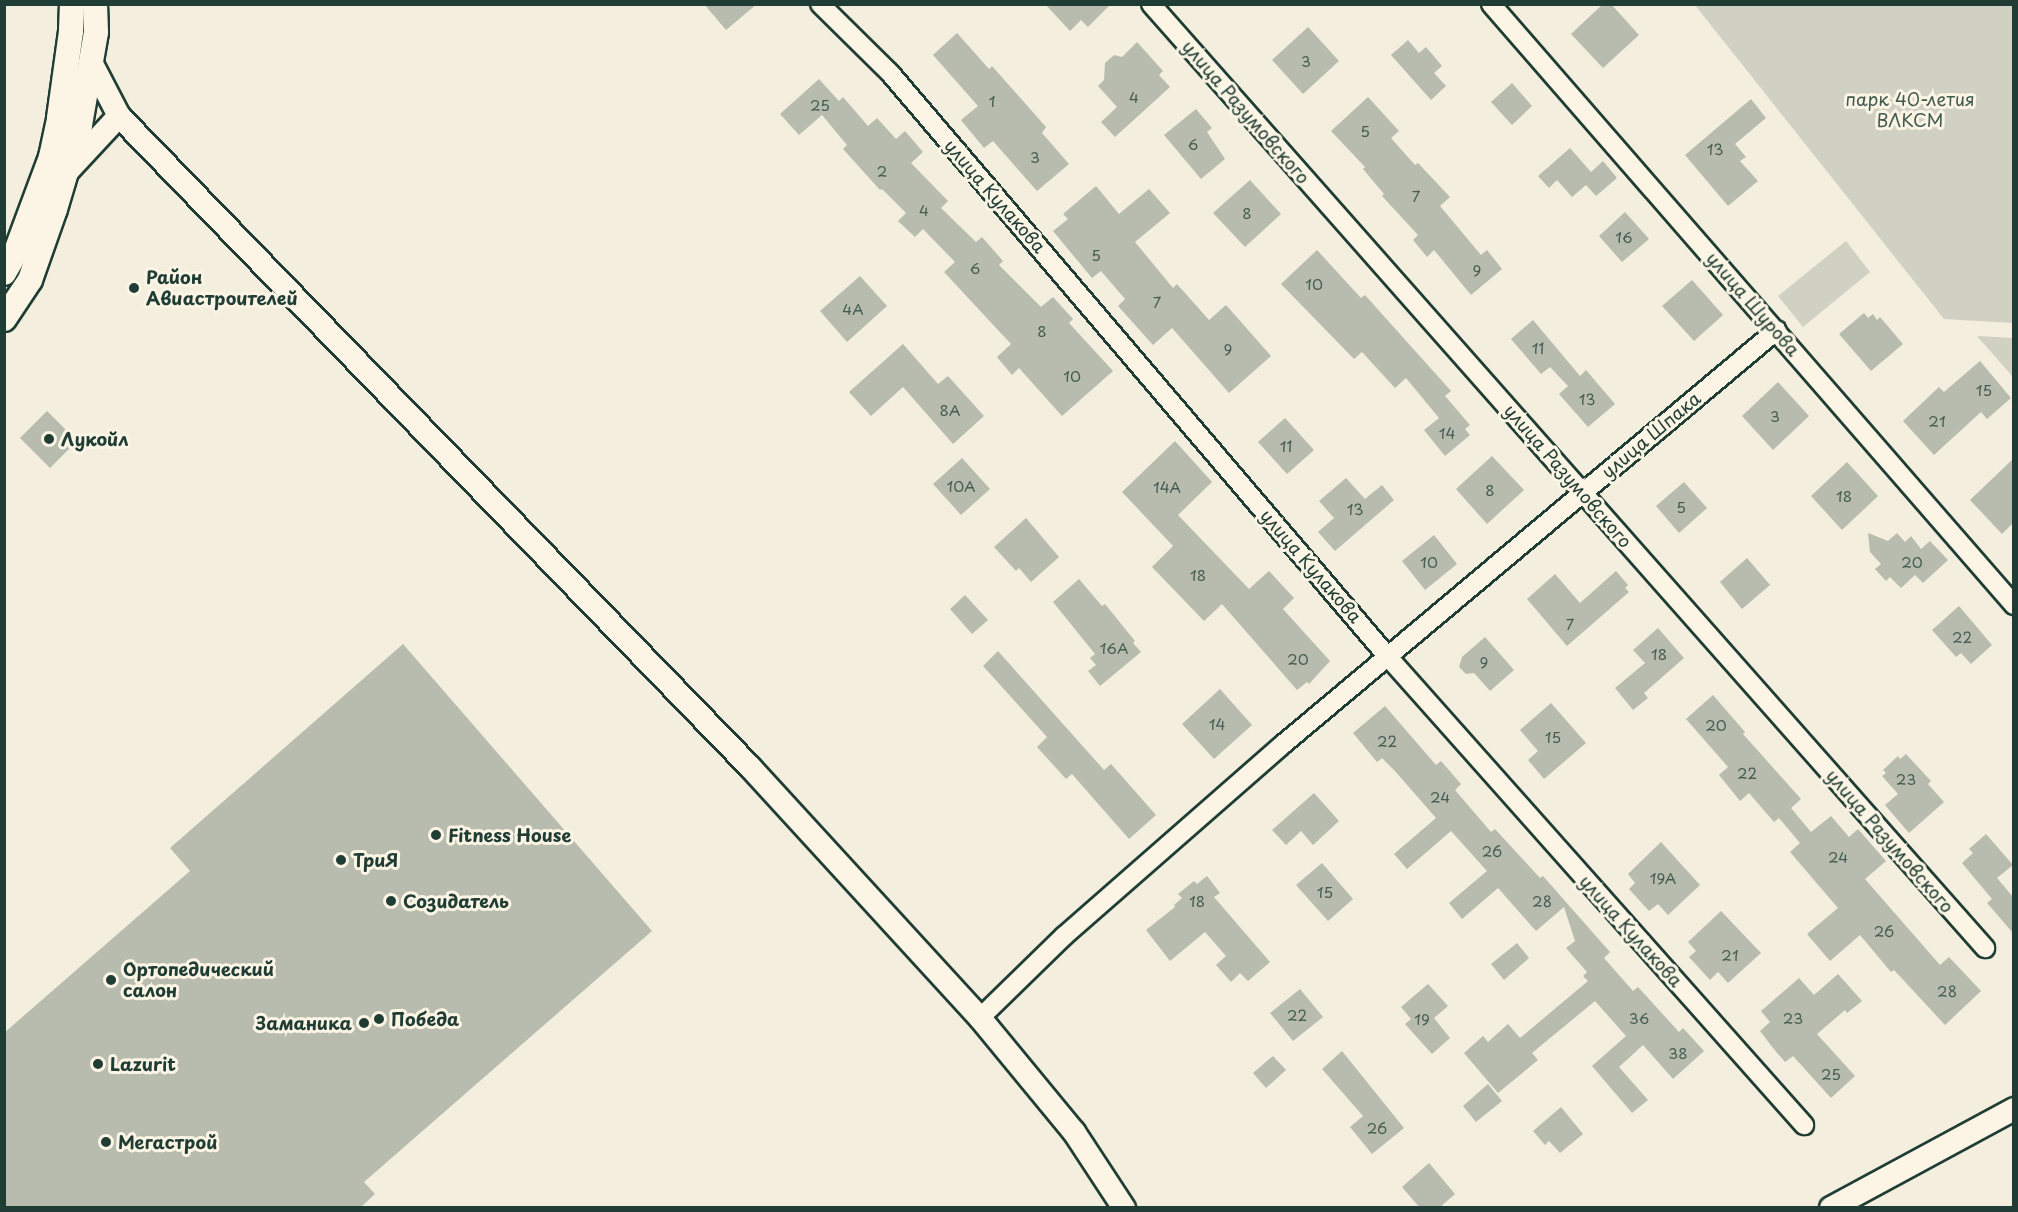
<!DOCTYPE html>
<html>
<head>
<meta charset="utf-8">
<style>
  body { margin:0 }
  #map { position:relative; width:2018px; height:1212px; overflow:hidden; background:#f3eede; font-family:"Playpen Sans",sans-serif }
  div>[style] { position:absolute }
  .green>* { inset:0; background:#d0d1c2 }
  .building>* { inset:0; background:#b8bcae }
  .roads { filter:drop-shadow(2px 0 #1f3d34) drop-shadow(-2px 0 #1f3d34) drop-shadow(0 2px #1f3d34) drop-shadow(0 -2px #1f3d34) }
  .minor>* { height:18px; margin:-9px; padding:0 9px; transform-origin:9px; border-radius:9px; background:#fcf5e5 }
  .tertiary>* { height:22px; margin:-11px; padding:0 11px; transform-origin:11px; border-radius:11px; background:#fcf5e5 }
  .secondary>* { height:24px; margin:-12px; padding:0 12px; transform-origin:12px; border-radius:12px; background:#fcf5e5 }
  .dots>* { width:16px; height:16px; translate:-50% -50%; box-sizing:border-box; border:3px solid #fcf5e5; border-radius:50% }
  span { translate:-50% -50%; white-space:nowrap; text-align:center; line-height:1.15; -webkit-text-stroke:6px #fcf5e5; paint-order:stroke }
  .number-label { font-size:15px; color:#455d52 }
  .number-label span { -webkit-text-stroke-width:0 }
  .park-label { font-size:18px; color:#425b50 }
  .street-label { font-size:18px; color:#1f3d34 }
  .poi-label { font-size:18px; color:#1f3d34; font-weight:700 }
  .left { translate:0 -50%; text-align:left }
  .right { translate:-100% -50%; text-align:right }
  .frame { position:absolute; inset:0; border:6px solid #1f3d34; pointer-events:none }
</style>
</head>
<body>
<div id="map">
  <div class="green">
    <i style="clip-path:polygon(1695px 5px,2013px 5px,2013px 323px,1944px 319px)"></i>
    <i style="clip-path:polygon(1846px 241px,1870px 272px,1803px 327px,1778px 296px)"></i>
    <i style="clip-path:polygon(1977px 336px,2013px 338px,2013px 377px)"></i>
  </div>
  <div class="building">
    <i style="clip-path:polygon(704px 4px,757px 4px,726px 30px)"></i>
    <i style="clip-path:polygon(1045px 4px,1111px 4px,1088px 27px,1081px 20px,1070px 31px)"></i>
    <i style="clip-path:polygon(1603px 4px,1611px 4px,1639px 35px,1603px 68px,1571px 34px)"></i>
    <i style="clip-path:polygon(1308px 27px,1339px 61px,1303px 94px,1272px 60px)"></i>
    <i style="clip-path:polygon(957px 33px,989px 69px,992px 66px,1046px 127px,1042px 133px,1069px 164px,1037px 191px,993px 141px,984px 148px,961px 120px,978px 106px,933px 55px)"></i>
    <i style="clip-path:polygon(1408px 40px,1419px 53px,1426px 47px,1442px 66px,1434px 73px,1446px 86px,1431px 100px,1391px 55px)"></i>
    <i style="clip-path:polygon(1137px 42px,1163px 71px,1159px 75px,1170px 87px,1115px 137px,1101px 122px,1117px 107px,1098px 86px,1104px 80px,1105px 63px,1114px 55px,1122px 57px)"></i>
    <i style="clip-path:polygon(819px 79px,839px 101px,843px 97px,868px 126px,877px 118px,896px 139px,905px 131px,923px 152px,911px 163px,948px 201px,941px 208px,976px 242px,982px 237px,1003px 261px,999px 265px,1041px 307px,1053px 297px,1073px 319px,1069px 323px,1113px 371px,1062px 416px,1019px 368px,1012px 375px,997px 357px,1011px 344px,944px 272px,955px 262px,923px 229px,915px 237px,898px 221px,906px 213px,882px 189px,880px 190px,843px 149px,847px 145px,822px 115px,799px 135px,780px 114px)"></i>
    <i style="clip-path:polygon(1512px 83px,1532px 106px,1512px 125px,1491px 102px)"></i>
    <i style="clip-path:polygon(1368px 97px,1399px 131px,1391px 138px,1415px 165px,1418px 163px,1450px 197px,1440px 206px,1481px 255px,1487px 250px,1502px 269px,1471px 295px,1434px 250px,1427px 257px,1413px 240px,1418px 235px,1382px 196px,1384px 194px,1363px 169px,1365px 167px,1331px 131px)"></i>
    <i style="clip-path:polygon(1751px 99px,1766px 118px,1735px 144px,1746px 157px,1740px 161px,1758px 181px,1728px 206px,1685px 155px)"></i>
    <i style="clip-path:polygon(1196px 109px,1212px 128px,1207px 132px,1225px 159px,1201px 179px,1164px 135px)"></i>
    <i style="clip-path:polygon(1570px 148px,1591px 172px,1603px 161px,1617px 178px,1596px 196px,1586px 185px,1572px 197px,1557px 180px,1549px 188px,1538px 176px)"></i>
    <i style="clip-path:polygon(1250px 180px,1281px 214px,1245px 247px,1213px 213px)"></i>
    <i style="clip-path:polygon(1096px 186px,1119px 214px,1149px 189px,1170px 213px,1135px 242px,1173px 288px,1177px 284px,1209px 320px,1226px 305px,1271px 356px,1229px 393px,1172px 328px,1153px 345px,1118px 306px,1125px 299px,1101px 271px,1092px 278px,1053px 231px,1068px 219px,1063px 214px)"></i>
    <i style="clip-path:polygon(1625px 212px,1649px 239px,1622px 262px,1599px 236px)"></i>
    <i style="clip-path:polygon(1317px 250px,1361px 298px,1365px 295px,1451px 391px,1445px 396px,1470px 425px,1465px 429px,1470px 435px,1445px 456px,1424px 430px,1439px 418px,1406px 378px,1395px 388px,1362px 352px,1354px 359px,1281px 284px)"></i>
    <i style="clip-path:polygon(860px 276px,887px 306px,847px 342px,820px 311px)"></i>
    <i style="clip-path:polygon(1692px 280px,1723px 315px,1694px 341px,1662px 306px)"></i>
    <i style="clip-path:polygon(1864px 313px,1868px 318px,1873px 314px,1877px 320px,1880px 317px,1903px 344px,1871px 371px,1839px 334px)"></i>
    <i style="clip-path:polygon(1533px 320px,1580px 376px,1586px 370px,1615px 404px,1588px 427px,1559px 394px,1568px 386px,1550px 367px,1541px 374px,1511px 339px)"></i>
    <i style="clip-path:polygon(903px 344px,938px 384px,948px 376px,984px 416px,953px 444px,903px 387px,871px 416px,849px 392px)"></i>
    <i style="clip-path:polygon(1980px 361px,2011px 398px,1987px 419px,1981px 412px,1934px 455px,1903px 421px,1939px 387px,1944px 392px)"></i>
    <i style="clip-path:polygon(1778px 382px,1809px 416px,1773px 450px,1742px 416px)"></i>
    <i style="clip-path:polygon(47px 411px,77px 441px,50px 468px,20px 438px)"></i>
    <i style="clip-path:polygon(1285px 418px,1314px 450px,1287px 474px,1258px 442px)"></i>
    <i style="clip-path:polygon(1175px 441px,1212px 482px,1178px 515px,1249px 589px,1269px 571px,1294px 598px,1283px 609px,1330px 661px,1309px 684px,1307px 682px,1297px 690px,1222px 604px,1204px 621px,1152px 567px,1173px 546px,1122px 492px)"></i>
    <i style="clip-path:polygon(1492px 456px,1524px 490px,1487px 524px,1456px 489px)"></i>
    <i style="clip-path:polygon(962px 458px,990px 489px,961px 515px,933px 484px)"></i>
    <i style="clip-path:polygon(2013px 459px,2013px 523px,2002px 534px,1970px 500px)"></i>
    <i style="clip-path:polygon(1847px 462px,1878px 496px,1842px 530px,1811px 496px)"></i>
    <i style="clip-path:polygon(1346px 478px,1365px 499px,1382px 485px,1394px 500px,1335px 551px,1318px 532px,1334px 518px,1319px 501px)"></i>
    <i style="clip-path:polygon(1684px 482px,1707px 508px,1679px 533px,1656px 506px)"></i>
    <i style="clip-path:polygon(1026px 518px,1059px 557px,1031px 582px,1019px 568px,1016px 571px,994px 547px)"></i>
    <i style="clip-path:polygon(1868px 533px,1888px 541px,1897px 533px,1905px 542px,1911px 536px,1921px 549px,1930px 541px,1948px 560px,1923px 583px,1915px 575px,1901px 588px,1890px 577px,1886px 581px,1875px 569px,1881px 564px,1870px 552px)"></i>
    <i style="clip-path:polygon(1434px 535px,1457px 564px,1425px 590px,1402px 561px)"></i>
    <i style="clip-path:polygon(1747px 558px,1770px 585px,1742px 609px,1720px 582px)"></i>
    <i style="clip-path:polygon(1616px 571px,1628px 585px,1625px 588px,1629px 592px,1567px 646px,1527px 599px,1555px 574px,1580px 603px)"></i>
    <i style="clip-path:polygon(1079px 579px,1102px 606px,1105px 604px,1135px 641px,1133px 643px,1141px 652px,1100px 686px,1088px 671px,1096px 665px,1090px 658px,1095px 654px,1053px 602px)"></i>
    <i style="clip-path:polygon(965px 595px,988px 620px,972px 634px,950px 609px)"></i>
    <i style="clip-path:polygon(1959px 606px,1992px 645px,1971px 664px,1961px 653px,1956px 657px,1932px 630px)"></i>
    <i style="clip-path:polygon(1658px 628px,1684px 658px,1644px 693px,1648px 698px,1633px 710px,1615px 688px,1645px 663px,1633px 650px)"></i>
    <i style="clip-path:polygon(1485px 637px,1514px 670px,1490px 691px,1474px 673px,1466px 674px,1459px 667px,1462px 657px)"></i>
    <i style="clip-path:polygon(403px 644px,652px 931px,364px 1182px,375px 1194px,360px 1208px,4px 1208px,4px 1033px,190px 871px,170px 848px)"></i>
    <i style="clip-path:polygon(998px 651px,1104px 770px,1111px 764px,1156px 815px,1129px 839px,1072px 774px,1066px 779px,1037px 747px,1047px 737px,983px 666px)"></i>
    <i style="clip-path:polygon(1220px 689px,1252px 725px,1214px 759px,1182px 724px)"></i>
    <i style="clip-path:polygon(1713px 695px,1745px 732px,1743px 734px,1801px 799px,1791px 808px,1811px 832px,1831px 816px,1849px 837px,1858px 829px,1886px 861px,1865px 879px,1940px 965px,1949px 957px,1981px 991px,1945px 1025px,1894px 970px,1891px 972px,1860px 935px,1830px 961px,1807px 934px,1838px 908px,1790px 852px,1800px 843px,1779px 818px,1774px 822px,1749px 793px,1740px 801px,1719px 775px,1728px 767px,1686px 719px)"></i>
    <i style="clip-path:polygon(1551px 703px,1586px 743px,1544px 779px,1528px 760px,1538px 751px,1520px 730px)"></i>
    <i style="clip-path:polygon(1385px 706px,1436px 765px,1441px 761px,1461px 784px,1455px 790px,1491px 832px,1495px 829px,1540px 878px,1543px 876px,1610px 952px,1604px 958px,1633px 991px,1638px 987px,1679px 1032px,1683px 1028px,1704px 1051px,1673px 1079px,1643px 1045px,1619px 1067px,1648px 1100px,1632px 1113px,1592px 1066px,1626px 1036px,1595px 1001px,1532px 1053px,1538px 1060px,1498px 1093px,1464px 1053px,1483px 1036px,1488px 1042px,1508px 1024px,1520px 1038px,1588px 981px,1583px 976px,1587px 972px,1566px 948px,1575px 941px,1564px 907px,1536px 931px,1498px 888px,1462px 919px,1449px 903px,1487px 871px,1451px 831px,1407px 869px,1394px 854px,1436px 818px,1395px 771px,1382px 758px,1377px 762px,1353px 733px)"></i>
    <i style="clip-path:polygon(1906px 754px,1931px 781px,1928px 784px,1944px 802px,1909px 833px,1885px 805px,1898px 794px,1882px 776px,1886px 773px,1883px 770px,1898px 756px,1900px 759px)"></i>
    <i style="clip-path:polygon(1314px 793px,1339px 821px,1313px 845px,1301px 831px,1286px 845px,1272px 830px)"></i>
    <i style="clip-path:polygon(1986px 834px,2013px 865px,1997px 878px,2013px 897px,2013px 933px,1987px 903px,1992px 899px,1962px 863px,1973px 853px,1969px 849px)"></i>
    <i style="clip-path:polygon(1661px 842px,1700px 885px,1668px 915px,1658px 904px,1649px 911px,1629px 889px,1635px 883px,1628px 874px)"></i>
    <i style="clip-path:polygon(1322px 863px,1353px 899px,1328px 921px,1296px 885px)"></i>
    <i style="clip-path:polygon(1207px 876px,1220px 893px,1214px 897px,1270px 962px,1248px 981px,1240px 973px,1231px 982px,1216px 965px,1226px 956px,1205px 932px,1170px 961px,1146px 930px,1175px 907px,1174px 905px,1182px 898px,1178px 894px,1194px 881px,1197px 884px)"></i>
    <i style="clip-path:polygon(1721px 911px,1761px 953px,1728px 983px,1718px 972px,1710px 980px,1689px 957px,1696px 951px,1688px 942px)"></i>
    <i style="clip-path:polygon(1517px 943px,1529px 958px,1504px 980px,1491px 964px)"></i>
    <i style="clip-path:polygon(1838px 974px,1862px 1001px,1847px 1013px,1845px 1010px,1817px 1034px,1855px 1076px,1831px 1098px,1793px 1056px,1785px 1062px,1773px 1048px,1760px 1031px,1770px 1022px,1761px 1011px,1799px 978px,1814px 995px)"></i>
    <i style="clip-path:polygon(1428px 984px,1448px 1006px,1434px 1018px,1450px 1038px,1432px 1054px,1405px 1024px,1411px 1019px,1401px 1007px)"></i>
    <i style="clip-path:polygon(1300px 989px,1323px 1017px,1293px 1041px,1270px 1013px)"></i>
    <i style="clip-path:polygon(1342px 1051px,1404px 1128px,1372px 1154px,1350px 1127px,1363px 1116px,1322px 1069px)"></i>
    <i style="clip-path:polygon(1273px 1056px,1286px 1070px,1266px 1088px,1253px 1073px)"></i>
    <i style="clip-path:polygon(1488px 1084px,1502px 1101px,1476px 1122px,1463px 1106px)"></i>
    <i style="clip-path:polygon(1561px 1107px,1583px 1134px,1560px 1153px,1549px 1141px,1545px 1145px,1533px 1131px)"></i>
    <i style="clip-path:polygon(1429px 1163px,1455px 1194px,1439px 1208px,1420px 1208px,1402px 1187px)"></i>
  </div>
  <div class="roads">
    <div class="minor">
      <i style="left:820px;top:4px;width:98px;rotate:44.6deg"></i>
      <i style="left:890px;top:73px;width:769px;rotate:49.54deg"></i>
      <i style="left:1389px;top:658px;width:625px;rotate:48.37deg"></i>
      <i style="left:1151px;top:4px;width:1260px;rotate:48.54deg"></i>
      <i style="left:1491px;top:4px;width:797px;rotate:48.97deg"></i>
      <i style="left:980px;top:1018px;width:117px;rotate:-44.3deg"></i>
      <i style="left:1064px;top:936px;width:288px;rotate:-41.2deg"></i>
      <i style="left:1281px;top:746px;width:647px;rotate:-39.99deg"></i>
    </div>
    <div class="tertiary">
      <i style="left:91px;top:62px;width:61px;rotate:62.6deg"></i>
      <i style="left:119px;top:116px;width:907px;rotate:45.89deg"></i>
      <i style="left:750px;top:767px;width:340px;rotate:47.5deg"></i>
      <i style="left:980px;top:1018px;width:148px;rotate:50.5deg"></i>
      <i style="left:1074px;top:1132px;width:91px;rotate:56.7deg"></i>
      <i style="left:66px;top:173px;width:78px;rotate:-47.1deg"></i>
      <i style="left:1831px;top:1208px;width:208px;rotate:-28.4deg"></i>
    </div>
    <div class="secondary">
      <i style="left:4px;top:273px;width:22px;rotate:-60deg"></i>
      <i style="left:15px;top:254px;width:103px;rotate:-69.6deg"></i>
      <i style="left:51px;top:157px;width:40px;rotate:-78deg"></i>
      <i style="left:59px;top:118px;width:88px;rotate:-82.1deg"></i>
      <i style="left:71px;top:31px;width:27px;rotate:-88deg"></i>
      <i style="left:4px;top:319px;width:47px;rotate:-56.3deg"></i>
      <i style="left:30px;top:280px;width:75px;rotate:-70.6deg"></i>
      <i style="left:55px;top:209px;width:88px;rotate:-73.4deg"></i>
      <i style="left:80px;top:125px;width:94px;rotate:-80.2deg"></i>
      <i style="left:96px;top:32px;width:28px;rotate:-92deg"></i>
    </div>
  </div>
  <div class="dots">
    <i style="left:134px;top:288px;background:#1f3d34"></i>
    <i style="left:49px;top:439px;background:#1f3d34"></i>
    <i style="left:436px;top:835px;background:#1f3d34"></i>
    <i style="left:341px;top:860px;background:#1f3d34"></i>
    <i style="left:391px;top:901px;background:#1f3d34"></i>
    <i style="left:111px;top:980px;background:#1f3d34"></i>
    <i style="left:379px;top:1019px;background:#1f3d34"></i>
    <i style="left:364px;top:1023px;background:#1f3d34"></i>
    <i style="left:98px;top:1064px;background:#1f3d34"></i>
    <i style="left:106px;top:1142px;background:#1f3d34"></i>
  </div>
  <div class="number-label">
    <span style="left:1306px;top:61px">3</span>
    <span style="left:1134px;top:97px">4</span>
    <span style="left:992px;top:101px">1</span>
    <span style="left:820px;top:105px">25</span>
    <span style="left:1365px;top:131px">5</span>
    <span style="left:1193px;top:144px">6</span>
    <span style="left:1715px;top:149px">13</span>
    <span style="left:1035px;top:157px">3</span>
    <span style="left:882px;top:171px">2</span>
    <span style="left:1416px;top:196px">7</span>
    <span style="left:924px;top:210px">4</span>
    <span style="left:1247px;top:213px">8</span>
    <span style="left:1624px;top:237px">16</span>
    <span style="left:1096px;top:255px">5</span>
    <span style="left:975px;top:268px">6</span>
    <span style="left:1477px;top:270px">9</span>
    <span style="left:1314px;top:284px">10</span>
    <span style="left:1157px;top:302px">7</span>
    <span style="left:853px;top:309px">4А</span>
    <span style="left:1042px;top:331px">8</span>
    <span style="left:1538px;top:348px">11</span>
    <span style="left:1228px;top:349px">9</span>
    <span style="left:1072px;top:376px">10</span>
    <span style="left:1984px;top:390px">15</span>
    <span style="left:1587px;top:399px">13</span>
    <span style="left:950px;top:410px">8А</span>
    <span style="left:1775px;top:416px">3</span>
    <span style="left:1937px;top:421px">21</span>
    <span style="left:1447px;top:433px">14</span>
    <span style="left:1286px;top:446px">11</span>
    <span style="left:961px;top:486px">10А</span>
    <span style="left:1167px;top:487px">14А</span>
    <span style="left:1490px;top:490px">8</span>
    <span style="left:1844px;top:496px">18</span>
    <span style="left:1681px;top:507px">5</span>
    <span style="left:1355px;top:509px">13</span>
    <span style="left:1429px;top:562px">10</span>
    <span style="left:1912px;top:562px">20</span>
    <span style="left:1198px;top:575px">18</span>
    <span style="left:1570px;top:624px">7</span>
    <span style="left:1962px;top:637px">22</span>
    <span style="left:1114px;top:648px">16А</span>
    <span style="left:1659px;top:654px">18</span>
    <span style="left:1298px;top:659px">20</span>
    <span style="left:1484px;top:662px">9</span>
    <span style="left:1217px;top:724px">14</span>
    <span style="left:1716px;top:725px">20</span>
    <span style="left:1553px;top:737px">15</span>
    <span style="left:1387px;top:741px">22</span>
    <span style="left:1747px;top:773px">22</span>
    <span style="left:1906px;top:779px">23</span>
    <span style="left:1440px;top:797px">24</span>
    <span style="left:1492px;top:851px">26</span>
    <span style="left:1838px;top:857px">24</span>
    <span style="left:1663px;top:878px">19А</span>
    <span style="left:1325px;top:892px">15</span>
    <span style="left:1197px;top:901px">18</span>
    <span style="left:1542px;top:901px">28</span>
    <span style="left:1884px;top:931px">26</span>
    <span style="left:1730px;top:955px">21</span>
    <span style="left:1947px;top:991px">28</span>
    <span style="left:1297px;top:1015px">22</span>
    <span style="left:1639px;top:1018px">36</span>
    <span style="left:1793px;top:1018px">23</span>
    <span style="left:1422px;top:1019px">19</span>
    <span style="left:1678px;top:1053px">38</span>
    <span style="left:1831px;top:1074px">25</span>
    <span style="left:1377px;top:1128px">26</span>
  </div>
  <div class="park-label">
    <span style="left:1910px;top:110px">парк 40-летия<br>ВЛКСМ</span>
  </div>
  <div class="street-label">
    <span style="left:1246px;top:112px;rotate:49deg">улица Разумовского</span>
    <span style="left:995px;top:196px;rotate:49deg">улица Кулакова</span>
    <span style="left:1753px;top:304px;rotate:49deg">улица Шурова</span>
    <span style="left:1651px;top:435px;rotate:-40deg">улица Шпака</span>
    <span style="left:1568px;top:476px;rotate:49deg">улица Разумовского</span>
    <span style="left:1311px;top:566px;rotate:49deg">улица Кулакова</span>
    <span style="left:1890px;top:841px;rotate:49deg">улица Разумовского</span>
    <span style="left:1631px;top:931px;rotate:48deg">улица Кулакова</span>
  </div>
  <div class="poi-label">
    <span class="left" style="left:146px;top:288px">Район<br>Авиастроителей</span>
    <span class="left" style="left:61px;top:439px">Лукойл</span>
    <span class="left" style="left:448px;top:835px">Fitness House</span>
    <span class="left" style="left:353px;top:860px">ТриЯ</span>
    <span class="left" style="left:403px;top:901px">Созидатель</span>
    <span class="left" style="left:123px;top:980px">Ортопедический<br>салон</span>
    <span class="left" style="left:391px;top:1019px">Победа</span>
    <span class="right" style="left:352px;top:1023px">Заманика</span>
    <span class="left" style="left:110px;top:1064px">Lazurit</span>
    <span class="left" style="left:118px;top:1142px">Мегастрой</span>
  </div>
  <div class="frame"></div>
</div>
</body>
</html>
